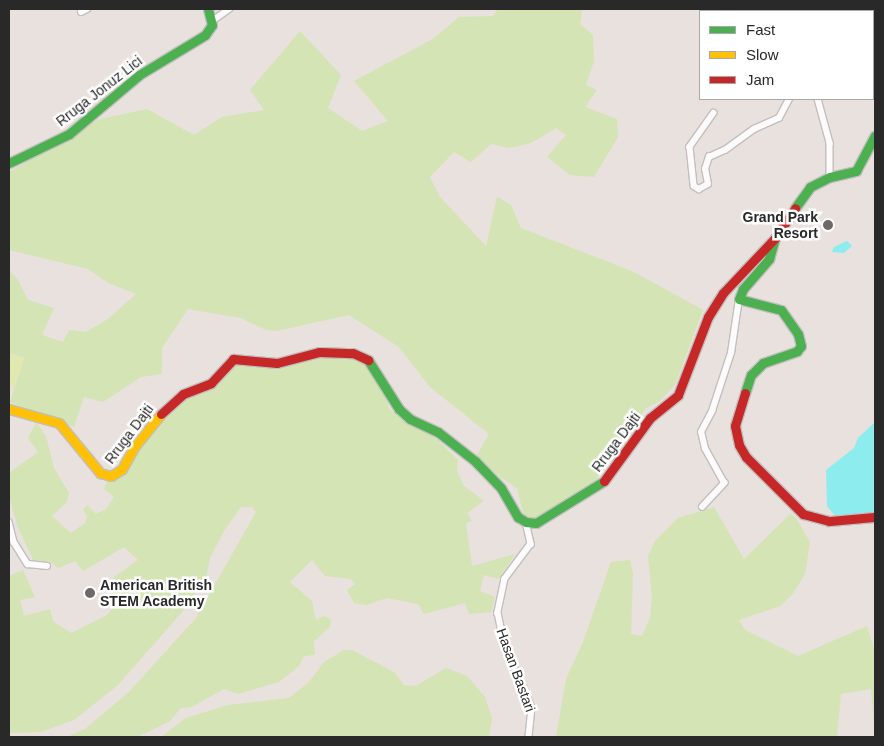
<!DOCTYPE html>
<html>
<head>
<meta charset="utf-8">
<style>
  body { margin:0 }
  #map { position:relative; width:884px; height:746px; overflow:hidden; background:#e8e1dd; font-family:Helvetica,sans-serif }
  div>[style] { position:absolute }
  .green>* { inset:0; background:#d4e4b4 }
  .pitch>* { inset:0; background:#e1e9b1 }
  .water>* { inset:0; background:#8cecee }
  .roads { filter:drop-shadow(1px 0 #c1bfbf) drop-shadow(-1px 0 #c1bfbf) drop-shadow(0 1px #c1bfbf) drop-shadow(0 -1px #c1bfbf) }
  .street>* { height:5.5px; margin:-2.75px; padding:0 2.75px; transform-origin:2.75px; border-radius:2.75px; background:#fcfafa }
  .fast>* { height:9px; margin:-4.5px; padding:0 4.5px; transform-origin:4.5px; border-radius:4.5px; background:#4caf50 }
  .slow>* { height:9px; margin:-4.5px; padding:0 4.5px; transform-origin:4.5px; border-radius:4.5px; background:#ffc107 }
  .jam>* { height:9px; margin:-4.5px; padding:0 4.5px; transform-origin:4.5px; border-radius:4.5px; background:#c62828 }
  .dots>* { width:14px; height:14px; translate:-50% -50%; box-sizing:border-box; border:2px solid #fff; border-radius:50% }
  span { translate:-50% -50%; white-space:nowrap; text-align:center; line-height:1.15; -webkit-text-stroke:5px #fff; paint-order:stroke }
  .street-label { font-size:14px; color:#292929 }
  .poi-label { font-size:14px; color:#292929; font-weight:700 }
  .right { translate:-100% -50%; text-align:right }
  .left { translate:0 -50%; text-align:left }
  .frame { position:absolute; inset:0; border:10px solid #292929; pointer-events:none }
  .legend { position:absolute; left:699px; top:10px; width:175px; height:90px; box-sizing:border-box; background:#fff; border:1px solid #a9a9a9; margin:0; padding:6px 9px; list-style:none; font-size:15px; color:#292929 }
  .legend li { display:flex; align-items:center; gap:10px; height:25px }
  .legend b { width:25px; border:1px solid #a9a9a9 }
</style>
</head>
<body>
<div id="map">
  <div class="green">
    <i style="clip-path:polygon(498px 9px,582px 9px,580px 24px,593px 35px,594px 61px,586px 85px,597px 90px,585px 107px,617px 119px,618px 137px,594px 177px,570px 175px,547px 157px,566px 135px,556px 128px,531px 143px,509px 148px,491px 144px,471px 162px,454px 152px,430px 177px,440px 197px,486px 246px,497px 197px,511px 205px,521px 228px,634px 272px,703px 310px,675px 385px,660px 401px,646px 408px,593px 484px,537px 517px,524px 517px,517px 488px,500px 477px,477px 455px,489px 434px,430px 387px,399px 347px,349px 315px,277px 331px,266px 330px,241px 318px,188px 309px,162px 348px,162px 374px,141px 377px,103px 402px,84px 397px,74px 427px,10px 402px,24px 358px,9px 353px,9px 270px,18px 280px,28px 300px,54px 308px,42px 335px,63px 342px,69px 330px,86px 332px,108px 319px,136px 294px,108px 283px,88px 269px,9px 250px,9px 172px,100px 119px,147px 109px,194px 135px,222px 117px,264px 110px,250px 90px,300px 31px,341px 75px,328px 108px,362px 131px,388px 121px,354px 81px,433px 39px,459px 17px,493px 16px)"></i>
    <i style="clip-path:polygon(321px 357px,350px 357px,369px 363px,376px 374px,390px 410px,438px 440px,458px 460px,457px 471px,464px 486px,484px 501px,467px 513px,472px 521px,466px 523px,472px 566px,515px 554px,499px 579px,484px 575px,480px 591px,495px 597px,491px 612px,469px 614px,465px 603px,424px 614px,418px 604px,387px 598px,366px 605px,354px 603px,347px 590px,355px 584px,351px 579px,325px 576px,312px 560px,290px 582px,312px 601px,316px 620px,324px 616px,332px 620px,329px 628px,314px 641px,315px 655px,304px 656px,299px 666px,279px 682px,238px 694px,224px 689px,192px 707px,181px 708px,170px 721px,137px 737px,67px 737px,85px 729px,129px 692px,196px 618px,256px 512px,252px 507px,241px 507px,224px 531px,210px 558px,206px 578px,182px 612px,118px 685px,74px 720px,41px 732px,9px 733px,9px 576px,23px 570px,35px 597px,20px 600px,24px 616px,50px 609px,53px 621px,71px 633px,107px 615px,119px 600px,101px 587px,138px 560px,124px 547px,83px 571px,75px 561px,58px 568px,49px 561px,40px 565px,34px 562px,17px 525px,9px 496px,9px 473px,38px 452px,28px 438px,36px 422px,46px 436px,54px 468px,69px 493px,67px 502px,52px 516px,71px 533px,85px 523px,87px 516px,83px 510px,87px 505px,96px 514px,106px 509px,114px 497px,104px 489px,107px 481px,124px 474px,147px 432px,179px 402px,205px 392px,218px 383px,232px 366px,244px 362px,283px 365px)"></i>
    <i style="clip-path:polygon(714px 507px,744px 559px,790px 514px,796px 518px,810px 542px,805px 574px,792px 595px,780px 606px,739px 620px,745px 630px,798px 656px,867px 626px,875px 652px,875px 737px,871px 689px,841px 694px,837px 737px,556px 737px,566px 679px,583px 642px,611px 562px,630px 560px,633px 573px,631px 634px,642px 636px,650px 618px,652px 596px,648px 556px,655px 541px,678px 518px)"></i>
    <i style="clip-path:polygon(344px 650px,352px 650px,394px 672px,404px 685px,416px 686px,446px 668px,467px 676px,485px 697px,492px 718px,489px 737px,161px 737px,186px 718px,228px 705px,289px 698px,309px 682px,324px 662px)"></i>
  </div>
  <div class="pitch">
    <i style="clip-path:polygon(9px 353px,24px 358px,14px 388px,9px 386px)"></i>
  </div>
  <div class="water">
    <i style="clip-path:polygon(847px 241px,852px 246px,844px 253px,832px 252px,834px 247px)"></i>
    <i style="clip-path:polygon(875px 422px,875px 512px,835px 516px,827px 506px,826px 470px,854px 448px,858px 438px)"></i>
  </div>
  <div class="roads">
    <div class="street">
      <i style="left:793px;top:9px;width:2px;rotate:63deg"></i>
      <i style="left:869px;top:9px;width:2px;rotate:63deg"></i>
      <i style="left:781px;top:11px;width:2px;rotate:-63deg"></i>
      <i style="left:81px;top:12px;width:7px;rotate:-27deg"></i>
      <i style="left:873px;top:18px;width:6px;rotate:72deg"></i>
      <i style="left:212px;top:21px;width:21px;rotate:-35deg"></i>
      <i style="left:818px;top:99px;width:46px;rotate:74.7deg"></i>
      <i style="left:830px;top:143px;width:34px;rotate:90deg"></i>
      <i style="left:714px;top:113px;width:42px;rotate:125.2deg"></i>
      <i style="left:690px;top:147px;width:39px;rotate:84deg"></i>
      <i style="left:694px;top:186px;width:6px;rotate:31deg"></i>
      <i style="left:699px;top:189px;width:10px;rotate:-29deg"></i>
      <i style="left:708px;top:184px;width:15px;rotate:-101deg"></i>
      <i style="left:705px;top:169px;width:13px;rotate:-72deg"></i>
      <i style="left:709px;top:157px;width:17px;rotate:-24deg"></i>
      <i style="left:725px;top:150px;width:36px;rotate:-36deg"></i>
      <i style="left:754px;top:129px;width:27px;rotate:-24deg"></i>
      <i style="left:779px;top:118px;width:21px;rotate:-62deg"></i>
      <i style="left:702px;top:507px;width:33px;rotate:-47deg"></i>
      <i style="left:724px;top:483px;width:39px;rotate:-119deg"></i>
      <i style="left:705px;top:449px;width:17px;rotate:-103deg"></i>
      <i style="left:701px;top:432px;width:24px;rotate:-62deg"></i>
      <i style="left:712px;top:411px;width:61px;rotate:-71.9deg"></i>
      <i style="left:731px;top:353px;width:55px;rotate:-81.6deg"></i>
      <i style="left:9px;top:522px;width:21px;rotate:76deg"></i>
      <i style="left:14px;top:542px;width:26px;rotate:58deg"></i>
      <i style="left:28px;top:564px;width:19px;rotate:6deg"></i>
      <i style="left:526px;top:522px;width:23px;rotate:77deg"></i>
      <i style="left:531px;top:544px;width:44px;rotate:126.6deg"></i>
      <i style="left:505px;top:579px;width:35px;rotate:102deg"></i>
      <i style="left:498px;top:613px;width:34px;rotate:78deg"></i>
      <i style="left:505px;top:646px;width:68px;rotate:66.5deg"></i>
      <i style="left:532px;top:708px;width:29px;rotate:96deg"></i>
    </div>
    <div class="fast">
      <i style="left:9px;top:163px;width:67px;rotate:-25.8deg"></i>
      <i style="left:69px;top:134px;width:92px;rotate:-40.1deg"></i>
      <i style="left:139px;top:75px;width:77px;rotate:-31.2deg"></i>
      <i style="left:205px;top:35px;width:12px;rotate:-55deg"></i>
      <i style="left:212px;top:25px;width:16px;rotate:-104deg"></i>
      <i style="left:795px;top:208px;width:26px;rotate:-54deg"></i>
      <i style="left:810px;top:187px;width:22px;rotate:-27deg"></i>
      <i style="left:830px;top:177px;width:27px;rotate:-13deg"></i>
      <i style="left:856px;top:171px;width:40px;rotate:-62deg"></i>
      <i style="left:368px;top:360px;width:58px;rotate:57.7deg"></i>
      <i style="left:399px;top:409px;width:15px;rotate:42deg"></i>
      <i style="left:410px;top:419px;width:31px;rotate:25deg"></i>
      <i style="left:438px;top:432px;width:47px;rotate:38.1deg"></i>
      <i style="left:475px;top:461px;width:37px;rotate:46deg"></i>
      <i style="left:501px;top:488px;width:34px;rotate:60deg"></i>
      <i style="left:518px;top:517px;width:9px;rotate:32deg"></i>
      <i style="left:526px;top:522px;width:10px;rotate:6deg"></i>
      <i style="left:536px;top:523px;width:80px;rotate:-31.7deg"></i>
      <i style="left:745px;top:393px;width:19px;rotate:-72deg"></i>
      <i style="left:751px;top:375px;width:17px;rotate:-45deg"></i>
      <i style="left:763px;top:363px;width:36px;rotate:-19deg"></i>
      <i style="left:797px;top:351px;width:6px;rotate:-51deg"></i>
      <i style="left:801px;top:346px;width:12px;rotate:-104deg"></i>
      <i style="left:798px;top:334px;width:29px;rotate:-125deg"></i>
      <i style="left:781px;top:310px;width:43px;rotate:-165.3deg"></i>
      <i style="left:739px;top:299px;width:11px;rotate:-68deg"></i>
      <i style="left:743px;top:289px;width:40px;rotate:-49deg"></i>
      <i style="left:769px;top:259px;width:22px;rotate:-74deg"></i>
    </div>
    <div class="slow">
      <i style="left:9px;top:409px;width:52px;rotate:15.6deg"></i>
      <i style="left:59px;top:423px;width:65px;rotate:50.6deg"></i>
      <i style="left:100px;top:473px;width:11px;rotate:15deg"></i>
      <i style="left:111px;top:476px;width:13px;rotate:-32deg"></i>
      <i style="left:122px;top:469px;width:26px;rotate:-61deg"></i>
      <i style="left:135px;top:446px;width:41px;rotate:-50.9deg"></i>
    </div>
    <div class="jam">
      <i style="left:745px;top:393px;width:34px;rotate:107deg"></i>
      <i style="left:735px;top:426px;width:19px;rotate:78deg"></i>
      <i style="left:739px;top:445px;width:14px;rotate:60deg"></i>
      <i style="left:746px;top:457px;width:81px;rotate:45deg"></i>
      <i style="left:803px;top:514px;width:27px;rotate:15deg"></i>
      <i style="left:829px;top:521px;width:46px;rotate:-5deg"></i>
      <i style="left:161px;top:414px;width:30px;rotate:-42deg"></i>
      <i style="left:183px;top:394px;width:30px;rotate:-21deg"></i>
      <i style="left:211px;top:383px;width:33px;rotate:-47deg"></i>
      <i style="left:233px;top:359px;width:44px;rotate:5.2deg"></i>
      <i style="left:277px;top:363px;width:43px;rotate:-14.7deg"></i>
      <i style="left:319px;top:352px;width:34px;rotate:2deg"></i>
      <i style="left:353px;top:353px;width:17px;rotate:25deg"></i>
      <i style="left:604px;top:481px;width:78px;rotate:-53.9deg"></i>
      <i style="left:650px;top:418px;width:36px;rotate:-39deg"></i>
      <i style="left:678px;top:395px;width:84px;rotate:-69deg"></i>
      <i style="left:708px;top:317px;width:28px;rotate:-58deg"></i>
      <i style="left:723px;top:293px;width:76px;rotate:-46.6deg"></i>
      <i style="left:775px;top:238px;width:36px;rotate:-56deg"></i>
    </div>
  </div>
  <div class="dots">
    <i style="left:828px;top:225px;background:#6c6968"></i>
    <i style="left:90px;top:593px;background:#6c6968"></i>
  </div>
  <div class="street-label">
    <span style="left:99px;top:91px;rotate:-38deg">Rruga Jonuz Lici</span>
    <span style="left:129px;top:434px;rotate:-53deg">Rruga Dajti</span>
    <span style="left:616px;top:442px;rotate:-53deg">Rruga Dajti</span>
    <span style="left:516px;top:670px;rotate:70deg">Hasan Bastari</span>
  </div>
  <div class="poi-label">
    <span class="right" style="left:818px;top:225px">Grand Park<br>Resort</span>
    <span class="left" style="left:100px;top:593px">American British<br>STEM Academy</span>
  </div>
  <div class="frame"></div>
  <ul class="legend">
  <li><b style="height:6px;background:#4caf50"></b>Fast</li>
  <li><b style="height:6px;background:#ffc107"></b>Slow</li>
  <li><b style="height:6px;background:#c62828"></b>Jam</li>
  </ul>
</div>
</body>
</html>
